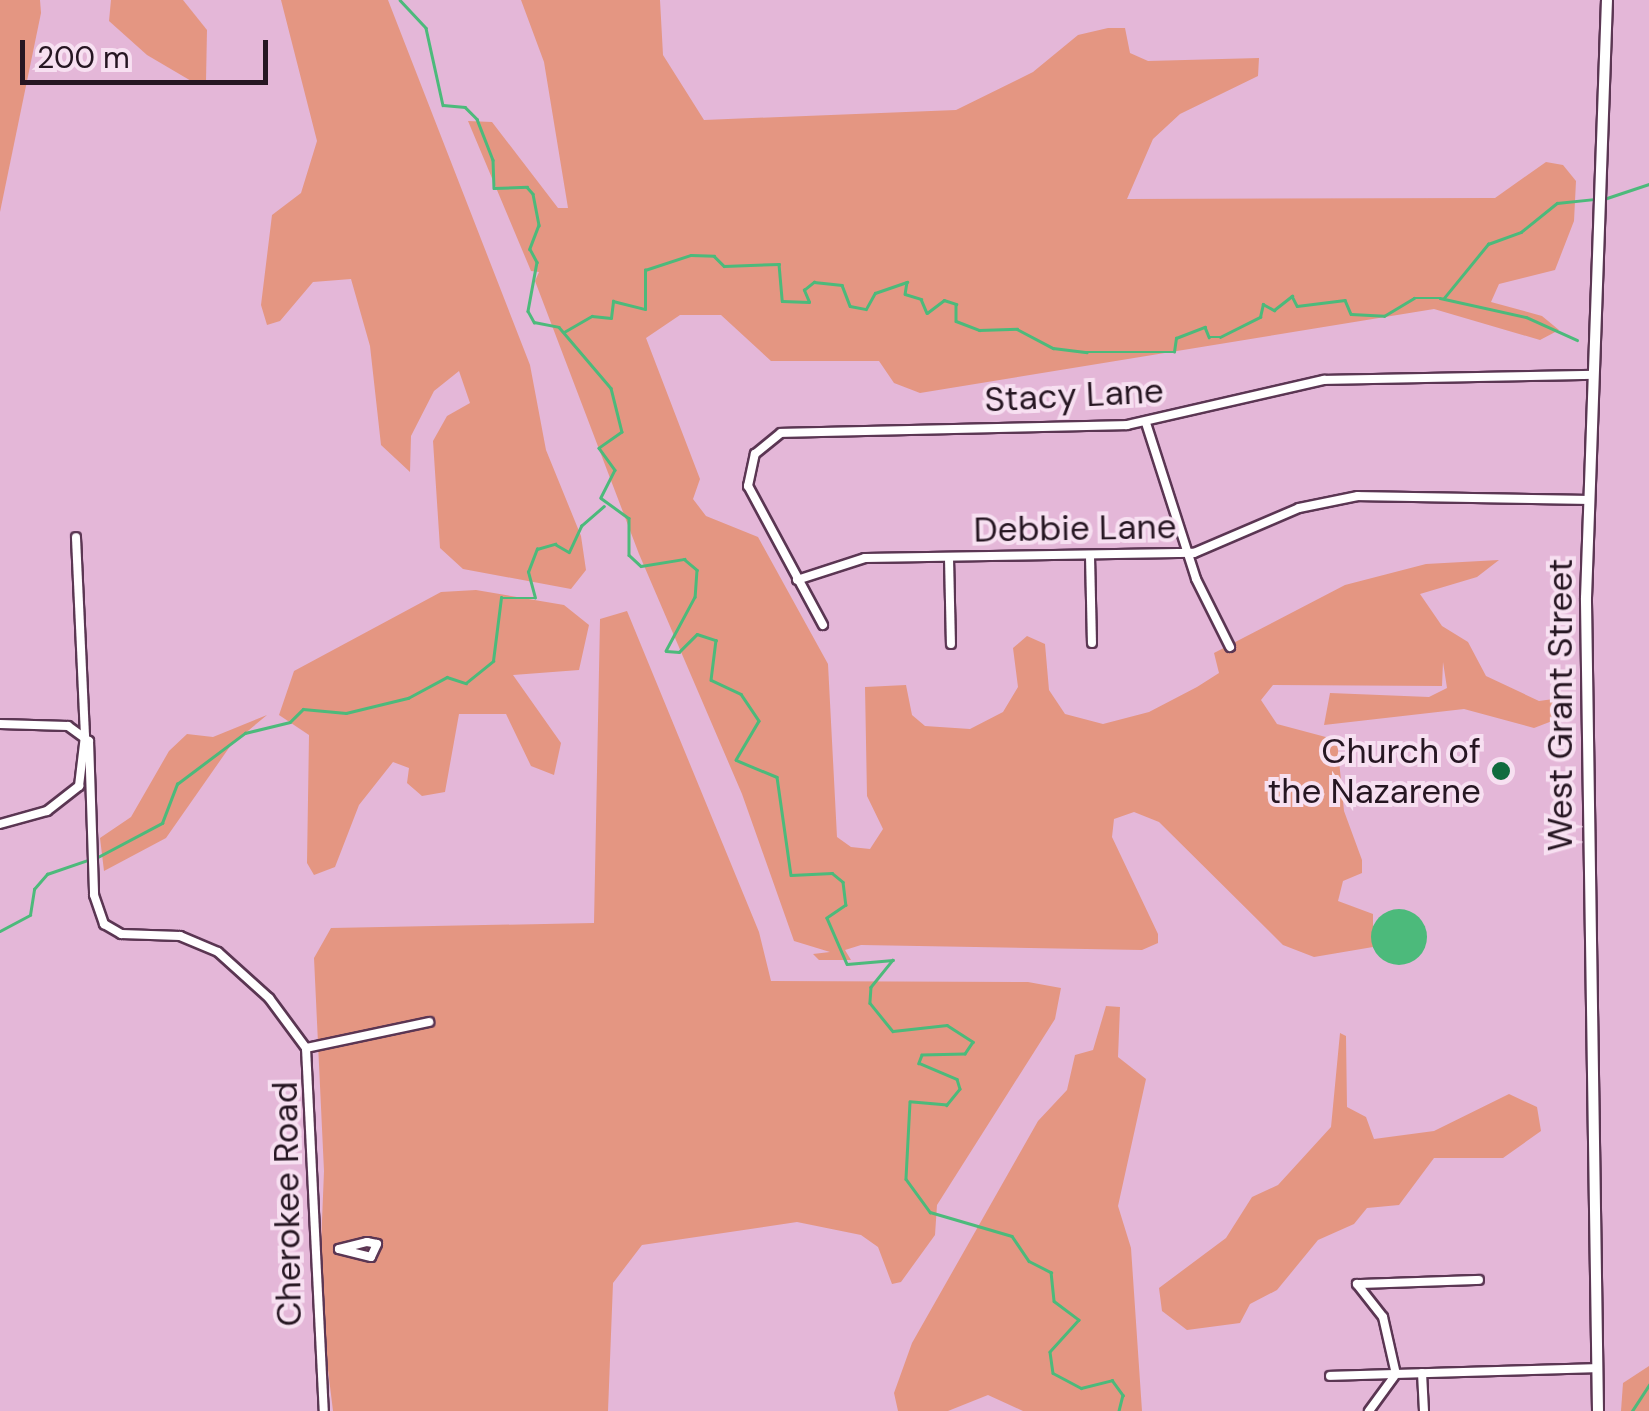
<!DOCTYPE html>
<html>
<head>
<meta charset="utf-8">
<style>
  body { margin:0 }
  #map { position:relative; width:1649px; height:1411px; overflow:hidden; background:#e4b7d8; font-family:"DM Sans",sans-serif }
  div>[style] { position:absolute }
  .green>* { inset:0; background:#e49682 }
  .water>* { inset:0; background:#4cba7b }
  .round { border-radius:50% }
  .stream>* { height:2.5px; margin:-1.25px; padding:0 1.25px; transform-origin:1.25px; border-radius:1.25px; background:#4cba7b }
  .roads { filter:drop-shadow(2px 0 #5b3653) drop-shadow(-2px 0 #5b3653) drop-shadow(0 2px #5b3653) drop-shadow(0 -2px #5b3653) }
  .minor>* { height:8px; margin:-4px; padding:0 4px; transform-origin:4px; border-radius:4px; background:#fff }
  .secondary>* { height:10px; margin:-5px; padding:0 5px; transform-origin:5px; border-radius:5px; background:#fff }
  .dots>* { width:28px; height:28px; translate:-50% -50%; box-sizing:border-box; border:5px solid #f7e0f1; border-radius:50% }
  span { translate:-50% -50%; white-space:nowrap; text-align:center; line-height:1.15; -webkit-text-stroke:8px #f7e0f1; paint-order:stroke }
  .street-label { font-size:35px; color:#261622 }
  .poi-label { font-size:35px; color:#261622 }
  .right { translate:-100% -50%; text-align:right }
  .scale { position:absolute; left:20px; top:40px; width:248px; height:45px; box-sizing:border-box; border:5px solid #261622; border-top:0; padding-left:12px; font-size:30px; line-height:35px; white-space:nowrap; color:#261622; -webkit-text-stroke:8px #f7e0f1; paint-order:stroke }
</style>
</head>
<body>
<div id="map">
  <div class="green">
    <i style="clip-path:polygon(0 0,40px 0,41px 13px,0 212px)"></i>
    <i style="clip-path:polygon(111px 0,183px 0,207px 30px,206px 81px,198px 85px,147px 55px,109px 21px)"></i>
    <i style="clip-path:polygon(281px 0,388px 0,530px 365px,546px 450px,581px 536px,586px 570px,571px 589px,463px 569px,440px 548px,433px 441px,447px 416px,470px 403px,459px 371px,434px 391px,411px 436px,410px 472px,381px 445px,370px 346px,351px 279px,313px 282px,280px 321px,267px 325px,261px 305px,272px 215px,301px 193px,317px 141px)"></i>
    <i style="clip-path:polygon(521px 0,660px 0,663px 55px,704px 120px,956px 110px,1033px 72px,1078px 35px,1108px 28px,1125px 28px,1130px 53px,1148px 61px,1259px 58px,1258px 76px,1180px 114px,1153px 139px,1127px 199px,1495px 198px,1546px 162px,1563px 165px,1576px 181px,1574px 221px,1555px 270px,1499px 284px,1491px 302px,1542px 316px,1559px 330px,1540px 340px,1434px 309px,920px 393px,894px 383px,879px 361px,771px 361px,721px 315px,680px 315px,646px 338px,700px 479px,693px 499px,706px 516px,758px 537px,828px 664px,837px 837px,851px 847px,870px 849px,883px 829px,867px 796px,865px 687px,906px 685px,912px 715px,925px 726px,970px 729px,1003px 712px,1018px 687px,1013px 648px,1027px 636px,1045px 644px,1049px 690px,1065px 714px,1103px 724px,1149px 712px,1197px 687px,1219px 673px,1214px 653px,1345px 585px,1426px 564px,1499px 560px,1477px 577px,1420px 594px,1442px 626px,1468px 642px,1486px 676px,1539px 701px,1575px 696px,1573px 713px,1534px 728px,1464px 709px,1324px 725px,1330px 693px,1429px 697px,1447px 688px,1443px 662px,1442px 686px,1273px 685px,1261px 700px,1277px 724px,1337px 740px,1344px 811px,1362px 860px,1362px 873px,1343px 881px,1338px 901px,1373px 914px,1373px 947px,1314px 957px,1283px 945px,1159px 822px,1134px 812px,1114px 819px,1112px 837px,1158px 934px,1158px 943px,1142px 950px,861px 945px,845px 950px,851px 960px,819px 960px,813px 954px,830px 952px,794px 941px,742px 794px,639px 554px,535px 281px,539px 272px,531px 271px,468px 121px,492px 122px,558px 208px,568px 208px,544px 62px)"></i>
    <i style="clip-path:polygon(476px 590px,564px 605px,589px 625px,579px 670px,513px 675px,561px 743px,554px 775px,531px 766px,506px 714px,459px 714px,445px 792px,422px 796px,407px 783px,409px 768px,393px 762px,359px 805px,335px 867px,314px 875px,307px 863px,309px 735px,279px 715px,294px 671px,441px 592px)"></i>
    <i style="clip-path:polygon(627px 611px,759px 932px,771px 981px,1028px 982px,1061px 988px,1055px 1019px,937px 1205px,935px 1235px,901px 1282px,892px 1284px,878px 1247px,861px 1235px,797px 1222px,642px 1245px,613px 1283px,608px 1411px,333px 1411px,319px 1296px,324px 1171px,314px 958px,331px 928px,594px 923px,600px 619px)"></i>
    <i style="clip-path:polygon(267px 715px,231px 745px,166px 838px,104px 871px,100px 838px,131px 817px,169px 751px,187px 734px,213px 737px)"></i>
    <i style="clip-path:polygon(1106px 1006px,1120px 1007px,1118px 1057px,1146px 1079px,1118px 1206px,1131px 1248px,1142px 1411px,1023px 1411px,988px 1395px,948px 1411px,898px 1411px,894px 1393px,912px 1343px,1038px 1121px,1067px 1090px,1075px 1055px,1093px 1050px)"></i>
    <i style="clip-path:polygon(1340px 1033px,1346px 1036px,1347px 1107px,1366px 1117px,1374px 1139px,1434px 1131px,1509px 1094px,1537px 1107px,1541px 1131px,1503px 1158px,1434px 1158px,1399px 1205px,1367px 1208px,1354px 1224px,1318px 1240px,1277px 1290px,1250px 1304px,1240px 1323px,1187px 1330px,1162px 1311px,1159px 1288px,1226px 1238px,1252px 1197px,1278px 1185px,1331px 1127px)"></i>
    <i style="clip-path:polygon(1649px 1366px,1649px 1411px,1621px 1411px,1623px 1383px)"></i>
  </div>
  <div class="water">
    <i class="round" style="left:1371px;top:909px;width:56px;height:56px"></i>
  </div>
  <div class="stream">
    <i style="left:400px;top:0;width:38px;rotate:47deg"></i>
    <i style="left:426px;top:28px;width:79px;rotate:77.6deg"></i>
    <i style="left:443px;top:105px;width:22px;rotate:5deg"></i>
    <i style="left:465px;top:107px;width:17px;rotate:45deg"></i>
    <i style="left:477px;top:119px;width:44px;rotate:68.7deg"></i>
    <i style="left:493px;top:160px;width:28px;rotate:88deg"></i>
    <i style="left:494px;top:188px;width:33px;rotate:-2deg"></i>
    <i style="left:527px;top:187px;width:9px;rotate:49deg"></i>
    <i style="left:533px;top:194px;width:32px;rotate:79deg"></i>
    <i style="left:539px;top:225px;width:26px;rotate:111deg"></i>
    <i style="left:530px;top:249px;width:15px;rotate:62deg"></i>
    <i style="left:537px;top:262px;width:50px;rotate:100.4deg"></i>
    <i style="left:528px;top:311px;width:13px;rotate:61deg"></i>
    <i style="left:534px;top:322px;width:25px;rotate:11deg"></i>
    <i style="left:559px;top:327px;width:80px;rotate:49.6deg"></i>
    <i style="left:611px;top:388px;width:45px;rotate:76deg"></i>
    <i style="left:622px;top:432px;width:28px;rotate:145deg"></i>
    <i style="left:599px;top:448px;width:27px;rotate:54deg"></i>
    <i style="left:615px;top:470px;width:31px;rotate:117deg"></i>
    <i style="left:601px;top:498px;width:34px;rotate:36deg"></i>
    <i style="left:629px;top:518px;width:37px;rotate:90deg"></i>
    <i style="left:629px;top:555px;width:16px;rotate:43deg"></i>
    <i style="left:641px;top:566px;width:44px;rotate:-9.2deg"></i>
    <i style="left:684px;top:559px;width:17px;rotate:40deg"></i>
    <i style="left:697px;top:570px;width:27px;rotate:94deg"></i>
    <i style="left:695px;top:597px;width:61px;rotate:118.2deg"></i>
    <i style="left:666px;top:651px;width:13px;rotate:4deg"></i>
    <i style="left:679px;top:652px;width:25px;rotate:-45deg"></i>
    <i style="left:697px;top:634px;width:20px;rotate:18deg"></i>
    <i style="left:716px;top:640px;width:40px;rotate:97.1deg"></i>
    <i style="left:711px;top:680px;width:33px;rotate:25deg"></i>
    <i style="left:741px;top:694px;width:32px;rotate:56deg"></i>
    <i style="left:759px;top:721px;width:45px;rotate:120.5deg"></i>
    <i style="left:736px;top:760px;width:44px;rotate:22.5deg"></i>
    <i style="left:777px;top:777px;width:99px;rotate:81.9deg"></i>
    <i style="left:791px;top:875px;width:41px;rotate:-2.8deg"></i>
    <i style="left:832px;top:873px;width:14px;rotate:39deg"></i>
    <i style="left:843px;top:882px;width:23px;rotate:83deg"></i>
    <i style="left:846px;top:905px;width:23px;rotate:146deg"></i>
    <i style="left:827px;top:918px;width:50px;rotate:66.5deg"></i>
    <i style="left:847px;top:964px;width:46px;rotate:-5deg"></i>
    <i style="left:893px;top:960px;width:35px;rotate:129deg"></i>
    <i style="left:871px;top:987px;width:16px;rotate:94deg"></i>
    <i style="left:870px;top:1003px;width:36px;rotate:51deg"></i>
    <i style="left:893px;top:1031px;width:54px;rotate:-6.3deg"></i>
    <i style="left:947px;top:1025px;width:31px;rotate:33deg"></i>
    <i style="left:973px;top:1042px;width:14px;rotate:124deg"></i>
    <i style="left:965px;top:1054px;width:43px;rotate:178.7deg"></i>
    <i style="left:922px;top:1055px;width:9px;rotate:111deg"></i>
    <i style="left:919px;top:1063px;width:41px;rotate:22.8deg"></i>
    <i style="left:957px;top:1079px;width:10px;rotate:73deg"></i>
    <i style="left:960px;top:1089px;width:21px;rotate:129deg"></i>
    <i style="left:947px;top:1105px;width:37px;rotate:-175deg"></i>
    <i style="left:910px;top:1102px;width:77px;rotate:93deg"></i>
    <i style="left:906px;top:1179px;width:41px;rotate:54deg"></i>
    <i style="left:930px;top:1212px;width:85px;rotate:16.3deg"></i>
    <i style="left:1012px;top:1236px;width:30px;rotate:56deg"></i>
    <i style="left:1029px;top:1261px;width:25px;rotate:27deg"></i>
    <i style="left:1051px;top:1272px;width:29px;rotate:84deg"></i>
    <i style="left:1054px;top:1301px;width:31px;rotate:37deg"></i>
    <i style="left:1079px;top:1320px;width:43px;rotate:132.2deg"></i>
    <i style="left:1050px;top:1352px;width:21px;rotate:82deg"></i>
    <i style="left:1053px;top:1373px;width:32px;rotate:28deg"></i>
    <i style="left:1081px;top:1388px;width:32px;rotate:-14deg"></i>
    <i style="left:1112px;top:1380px;width:19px;rotate:54deg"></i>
    <i style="left:1123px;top:1395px;width:16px;rotate:104deg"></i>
    <i style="left:1604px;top:199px;width:47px;rotate:-18.4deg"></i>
    <i style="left:1444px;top:298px;width:70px;rotate:-50.8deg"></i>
    <i style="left:1488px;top:244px;width:35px;rotate:-20deg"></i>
    <i style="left:1521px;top:232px;width:46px;rotate:-38.9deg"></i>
    <i style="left:1557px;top:203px;width:39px;rotate:-6deg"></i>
    <i style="left:564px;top:332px;width:32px;rotate:-30deg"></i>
    <i style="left:592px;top:316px;width:19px;rotate:6deg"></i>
    <i style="left:611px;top:318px;width:17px;rotate:-83deg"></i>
    <i style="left:613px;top:301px;width:33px;rotate:14deg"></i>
    <i style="left:645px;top:309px;width:39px;rotate:-90deg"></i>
    <i style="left:645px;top:270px;width:48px;rotate:-18.1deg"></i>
    <i style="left:691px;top:255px;width:23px;rotate:2deg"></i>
    <i style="left:714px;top:256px;width:14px;rotate:45deg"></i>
    <i style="left:724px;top:266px;width:55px;rotate:-2.1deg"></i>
    <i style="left:779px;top:264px;width:37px;rotate:85deg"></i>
    <i style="left:782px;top:301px;width:27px;rotate:2deg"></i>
    <i style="left:809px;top:302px;width:13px;rotate:-113deg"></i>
    <i style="left:804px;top:290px;width:13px;rotate:-39deg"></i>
    <i style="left:814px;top:282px;width:28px;rotate:6deg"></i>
    <i style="left:842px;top:285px;width:22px;rotate:69deg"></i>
    <i style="left:850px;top:306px;width:16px;rotate:11deg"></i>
    <i style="left:866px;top:309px;width:18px;rotate:-61deg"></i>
    <i style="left:875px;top:293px;width:34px;rotate:-19deg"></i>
    <i style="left:907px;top:282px;width:12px;rotate:99deg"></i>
    <i style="left:905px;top:294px;width:17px;rotate:17deg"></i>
    <i style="left:921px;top:299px;width:15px;rotate:67deg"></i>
    <i style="left:927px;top:313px;width:21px;rotate:-37deg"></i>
    <i style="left:944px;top:300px;width:13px;rotate:18deg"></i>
    <i style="left:956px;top:304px;width:17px;rotate:90deg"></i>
    <i style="left:956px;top:321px;width:25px;rotate:21deg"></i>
    <i style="left:979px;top:330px;width:38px;rotate:-2deg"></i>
    <i style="left:1017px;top:329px;width:41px;rotate:27.8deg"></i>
    <i style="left:1053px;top:348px;width:34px;rotate:7deg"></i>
    <i style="left:1087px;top:352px;width:87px"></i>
    <i style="left:1174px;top:352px;width:14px;rotate:-82deg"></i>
    <i style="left:1176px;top:338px;width:31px;rotate:-21deg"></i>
    <i style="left:1205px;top:327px;width:11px;rotate:68deg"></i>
    <i style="left:1209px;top:337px;width:11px"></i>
    <i style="left:1220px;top:337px;width:45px;rotate:-26.6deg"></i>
    <i style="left:1260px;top:317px;width:13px;rotate:-77deg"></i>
    <i style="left:1263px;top:304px;width:13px;rotate:29deg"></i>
    <i style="left:1274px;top:310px;width:23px;rotate:-38deg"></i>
    <i style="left:1292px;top:296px;width:11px;rotate:63deg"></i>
    <i style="left:1297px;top:306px;width:48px;rotate:-7.1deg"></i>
    <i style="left:1345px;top:300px;width:15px;rotate:67deg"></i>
    <i style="left:1351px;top:314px;width:33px;rotate:3deg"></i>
    <i style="left:1384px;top:316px;width:35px;rotate:-31deg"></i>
    <i style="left:1414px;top:298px;width:26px"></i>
    <i style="left:1440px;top:298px;width:88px;rotate:12.5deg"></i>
    <i style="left:1526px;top:317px;width:56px;rotate:24.3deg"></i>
    <i style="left:96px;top:858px;width:75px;rotate:-27.9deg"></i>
    <i style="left:162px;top:823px;width:42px;rotate:-69deg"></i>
    <i style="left:177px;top:784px;width:85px;rotate:-36.9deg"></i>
    <i style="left:245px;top:733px;width:46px;rotate:-13.7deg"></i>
    <i style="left:290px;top:722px;width:18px;rotate:-45deg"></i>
    <i style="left:303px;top:709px;width:43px;rotate:5.3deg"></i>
    <i style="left:346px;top:713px;width:64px;rotate:-13.6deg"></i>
    <i style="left:408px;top:698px;width:44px;rotate:-28.3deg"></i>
    <i style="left:447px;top:677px;width:20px;rotate:18deg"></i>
    <i style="left:466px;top:683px;width:35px;rotate:-39deg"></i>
    <i style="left:493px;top:661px;width:64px;rotate:-82.8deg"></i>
    <i style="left:501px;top:598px;width:34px"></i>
    <i style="left:535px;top:598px;width:27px;rotate:-105deg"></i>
    <i style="left:528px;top:572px;width:25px;rotate:-69deg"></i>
    <i style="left:537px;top:549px;width:19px;rotate:-16deg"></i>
    <i style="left:555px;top:544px;width:16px;rotate:30deg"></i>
    <i style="left:569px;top:552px;width:29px;rotate:-65deg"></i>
    <i style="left:581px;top:526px;width:30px;rotate:-41deg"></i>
    <i style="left:0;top:931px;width:34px;rotate:-28deg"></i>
    <i style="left:30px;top:915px;width:26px;rotate:-81deg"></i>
    <i style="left:34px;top:889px;width:20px;rotate:-49deg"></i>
    <i style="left:47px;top:874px;width:43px;rotate:-18.9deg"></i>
    <i style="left:1632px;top:1411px;width:31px;rotate:-57deg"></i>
  </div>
  <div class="roads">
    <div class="minor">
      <i style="left:1146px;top:423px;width:164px;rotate:72.2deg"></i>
      <i style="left:1196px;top:579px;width:76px;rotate:63.4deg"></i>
      <i style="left:1090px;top:556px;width:87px;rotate:88.7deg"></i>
      <i style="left:949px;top:558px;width:86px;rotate:88.7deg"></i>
      <i style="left:797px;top:580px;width:71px;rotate:-17.9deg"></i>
      <i style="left:865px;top:558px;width:329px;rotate:-0.9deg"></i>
      <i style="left:1194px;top:553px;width:114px;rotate:-23.2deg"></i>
      <i style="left:1299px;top:508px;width:60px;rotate:-11.5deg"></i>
      <i style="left:1358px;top:496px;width:229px;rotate:1deg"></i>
      <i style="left:823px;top:625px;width:158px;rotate:-118.3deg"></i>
      <i style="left:748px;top:486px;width:33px;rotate:-78deg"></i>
      <i style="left:755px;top:454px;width:33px;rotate:-39deg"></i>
      <i style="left:781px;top:433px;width:346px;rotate:-1.3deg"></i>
      <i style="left:1127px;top:425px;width:202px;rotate:-12.9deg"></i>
      <i style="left:1324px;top:380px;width:268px;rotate:-1.1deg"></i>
      <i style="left:0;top:724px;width:68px;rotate:1.7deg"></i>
      <i style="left:68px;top:726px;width:26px;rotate:36deg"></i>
      <i style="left:89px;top:741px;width:154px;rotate:88.1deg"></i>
      <i style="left:94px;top:895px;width:31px;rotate:71deg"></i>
      <i style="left:104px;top:924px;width:20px;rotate:30deg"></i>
      <i style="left:121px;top:934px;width:59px;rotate:1.9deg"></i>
      <i style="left:180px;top:936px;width:41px;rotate:22.8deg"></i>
      <i style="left:218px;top:952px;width:69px;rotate:42deg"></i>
      <i style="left:269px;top:998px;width:62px;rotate:53.5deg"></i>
      <i style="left:306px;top:1048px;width:363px;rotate:87.2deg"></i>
      <i style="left:0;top:824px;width:49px;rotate:-15.5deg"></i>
      <i style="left:47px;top:811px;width:41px;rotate:-38deg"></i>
      <i style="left:79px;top:786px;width:50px;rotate:-83.2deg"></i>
      <i style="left:85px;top:736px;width:199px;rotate:-92.6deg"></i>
      <i style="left:306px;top:1048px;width:126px;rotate:-11.9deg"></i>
      <i style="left:367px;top:1242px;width:10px;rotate:11deg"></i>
      <i style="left:377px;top:1244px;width:14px;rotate:115deg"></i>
      <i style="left:371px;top:1257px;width:33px;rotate:-166deg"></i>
      <i style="left:339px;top:1249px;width:29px;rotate:-14deg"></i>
      <i style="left:1357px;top:1284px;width:42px;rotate:51.8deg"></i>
      <i style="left:1383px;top:1317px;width:58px;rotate:77.2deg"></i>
      <i style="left:1396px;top:1374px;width:46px;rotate:126.1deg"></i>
      <i style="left:1357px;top:1284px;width:122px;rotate:-1.9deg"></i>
      <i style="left:1422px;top:1373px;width:38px;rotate:87deg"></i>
      <i style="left:1330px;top:1376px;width:267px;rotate:-1.7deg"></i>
    </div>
    <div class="secondary">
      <i style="left:1598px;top:1411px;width:813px;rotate:-90.85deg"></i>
      <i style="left:1586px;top:598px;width:598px;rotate:-87.99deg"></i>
    </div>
  </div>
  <div class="dots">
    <i style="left:1501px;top:771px;background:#116b3e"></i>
  </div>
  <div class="street-label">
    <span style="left:1074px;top:395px;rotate:-3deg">Stacy Lane</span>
    <span style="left:1075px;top:528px;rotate:-1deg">Debbie Lane</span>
    <span style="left:1560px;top:705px;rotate:-90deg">West Grant Street</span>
    <span style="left:287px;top:1204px;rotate:-91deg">Cherokee Road</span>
  </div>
  <div class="poi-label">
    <span class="right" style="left:1481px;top:771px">Church of<br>the Nazarene</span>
  </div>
  <div class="scale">200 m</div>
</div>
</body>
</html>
